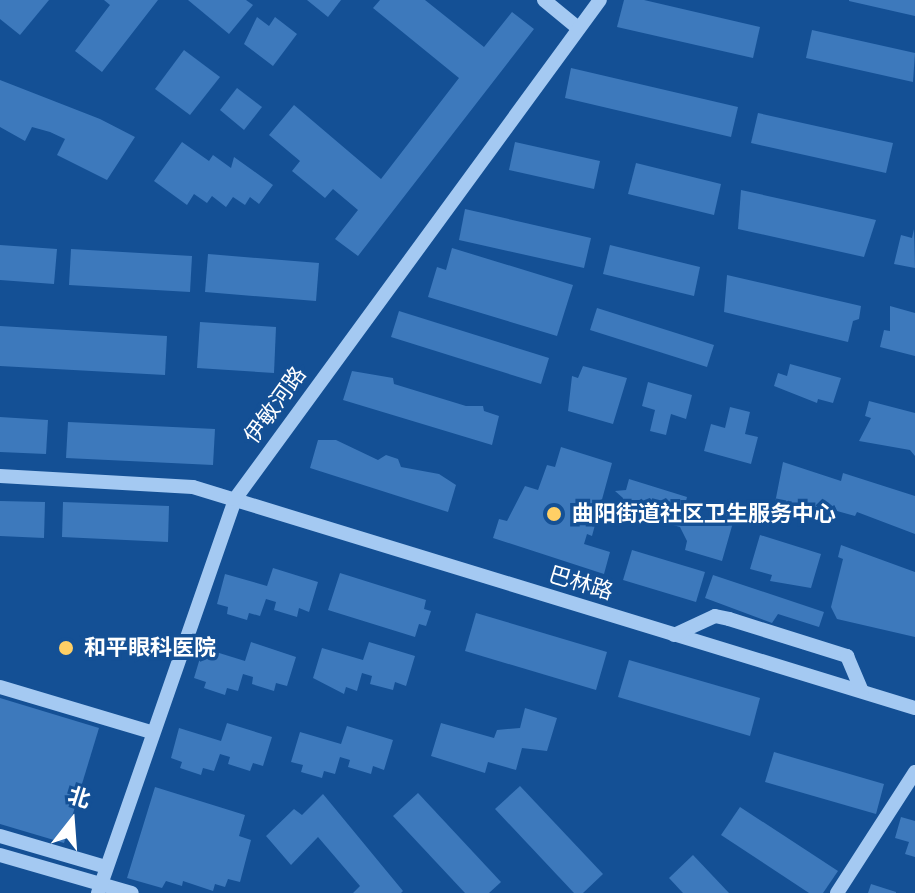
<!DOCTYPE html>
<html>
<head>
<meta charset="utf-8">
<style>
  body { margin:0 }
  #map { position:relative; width:915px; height:893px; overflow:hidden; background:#145095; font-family:Figtree,"Noto Sans SC",sans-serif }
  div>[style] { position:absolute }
  .building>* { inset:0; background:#3d79bc }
  .minor>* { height:14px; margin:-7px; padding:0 7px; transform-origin:7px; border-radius:7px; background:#a4c9f2 }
  .dots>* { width:22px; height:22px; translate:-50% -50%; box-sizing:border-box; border:4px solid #145095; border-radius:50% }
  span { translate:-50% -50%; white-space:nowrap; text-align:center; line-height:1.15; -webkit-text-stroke:7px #145095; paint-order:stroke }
  .street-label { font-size:22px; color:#fff }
  .poi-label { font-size:22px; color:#fff; font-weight:700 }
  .left { translate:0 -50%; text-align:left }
  .north { position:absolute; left:32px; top:781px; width:80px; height:80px; -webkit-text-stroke:6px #145095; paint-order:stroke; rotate:17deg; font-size:22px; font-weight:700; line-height:32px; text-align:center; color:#fff }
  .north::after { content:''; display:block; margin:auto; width:28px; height:36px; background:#fff; clip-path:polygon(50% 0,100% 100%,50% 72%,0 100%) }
</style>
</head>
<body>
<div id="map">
  <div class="building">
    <i style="clip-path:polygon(0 0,49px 0,20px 35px,0 19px)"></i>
    <i style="clip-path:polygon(104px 0,158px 0,102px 72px,75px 51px,110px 5px)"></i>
    <i style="clip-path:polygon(188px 0,246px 0,253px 5px,229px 34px)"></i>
    <i style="clip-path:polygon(307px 0,341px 0,328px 17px)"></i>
    <i style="clip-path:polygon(380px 0,425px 0,484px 47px,512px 12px,534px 29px,358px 256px,335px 239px,358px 210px,333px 189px,325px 198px,292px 171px,300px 161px,269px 135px,294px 105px,381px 179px,459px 78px,373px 8px)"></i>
    <i style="clip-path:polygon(624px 0,644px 0,760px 27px,753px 58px,617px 27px)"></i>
    <i style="clip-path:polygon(849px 0,915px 0,915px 16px,849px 1px)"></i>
    <i style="clip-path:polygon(257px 17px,269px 26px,275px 17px,297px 34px,273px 66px,244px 44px)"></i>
    <i style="clip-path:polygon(812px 30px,915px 53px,913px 82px,806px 58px)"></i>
    <i style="clip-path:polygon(184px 50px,220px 77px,190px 115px,155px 89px)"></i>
    <i style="clip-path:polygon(571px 68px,738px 107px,731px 137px,565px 98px)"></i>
    <i style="clip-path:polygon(0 80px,100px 119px,135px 137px,107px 180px,57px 155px,65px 139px,50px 132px,32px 127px,25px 141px,0 127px)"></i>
    <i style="clip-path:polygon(237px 88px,262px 107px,244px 130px,220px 110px)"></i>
    <i style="clip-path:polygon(758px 113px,893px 143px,886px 173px,751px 143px)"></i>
    <i style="clip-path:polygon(182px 142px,209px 161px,213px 155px,231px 168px,234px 157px,273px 185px,259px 204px,250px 197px,245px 205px,233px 197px,226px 207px,212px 196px,207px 203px,194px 194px,187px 205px,154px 181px)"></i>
    <i style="clip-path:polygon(515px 142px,600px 161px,594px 189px,509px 170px)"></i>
    <i style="clip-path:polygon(636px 163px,721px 184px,714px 215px,628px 194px)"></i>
    <i style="clip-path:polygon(741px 190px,876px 220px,864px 257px,738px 229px)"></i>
    <i style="clip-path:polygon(465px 209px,591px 238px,584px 268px,459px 240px)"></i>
    <i style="clip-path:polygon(914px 229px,915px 268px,894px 264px,901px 235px,912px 238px)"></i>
    <i style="clip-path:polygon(0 245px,57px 249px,54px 284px,0 280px)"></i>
    <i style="clip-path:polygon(610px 245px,700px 267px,694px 296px,603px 274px)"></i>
    <i style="clip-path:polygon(452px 248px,573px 285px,557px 336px,428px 297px,437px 267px,446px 270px)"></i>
    <i style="clip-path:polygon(71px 249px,192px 256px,190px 292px,69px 285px)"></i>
    <i style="clip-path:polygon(208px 254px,319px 263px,316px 301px,205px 292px)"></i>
    <i style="clip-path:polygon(727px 275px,861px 306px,859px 319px,853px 321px,848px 342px,724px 312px)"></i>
    <i style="clip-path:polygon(890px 306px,915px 313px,915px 356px,880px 347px,884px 330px,890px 331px)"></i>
    <i style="clip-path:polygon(597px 308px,714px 345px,707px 367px,590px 330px)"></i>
    <i style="clip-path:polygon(399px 311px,549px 358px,541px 384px,391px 337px)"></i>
    <i style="clip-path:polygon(200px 322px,276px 327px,274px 373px,197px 368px)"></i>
    <i style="clip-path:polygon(0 326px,167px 336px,165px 375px,0 366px)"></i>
    <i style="clip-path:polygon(790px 364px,841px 378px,833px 403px,818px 399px,817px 403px,774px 386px,778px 373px,787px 376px)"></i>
    <i style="clip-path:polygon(583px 366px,627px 378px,613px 424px,568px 411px,572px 376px,578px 378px)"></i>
    <i style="clip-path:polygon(352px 371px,393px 378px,394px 384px,466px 406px,483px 406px,484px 411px,499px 416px,492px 445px,343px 400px)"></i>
    <i style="clip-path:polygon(648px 382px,692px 395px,686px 419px,671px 414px,666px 435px,650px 431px,655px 410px,642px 406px)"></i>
    <i style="clip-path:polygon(869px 401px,915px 413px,915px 456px,910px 450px,859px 441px,871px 418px,865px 416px)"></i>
    <i style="clip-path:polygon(730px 407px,750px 412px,745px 434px,758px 437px,751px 464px,704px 451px,711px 424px,725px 428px)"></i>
    <i style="clip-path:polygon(0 417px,48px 420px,46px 454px,0 452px)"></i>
    <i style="clip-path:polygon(68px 422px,215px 429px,213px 465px,66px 458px)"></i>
    <i style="clip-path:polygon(318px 440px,336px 440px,378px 460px,386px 455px,398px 459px,401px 467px,439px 474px,456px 485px,448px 512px,310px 468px)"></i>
    <i style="clip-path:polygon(561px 447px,612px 463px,592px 536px,587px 534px,584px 544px,610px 552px,604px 574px,493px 538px,499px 519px,507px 521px,525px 486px,538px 490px,547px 465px,555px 467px)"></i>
    <i style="clip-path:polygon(783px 462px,841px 481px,843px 473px,915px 496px,915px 534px,857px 512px,855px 516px,837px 511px,834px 505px,830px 521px,813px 511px,812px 515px,795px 505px,775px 503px)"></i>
    <i style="clip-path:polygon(629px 479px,687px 497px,683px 513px,708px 521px,712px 505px,736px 512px,722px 561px,685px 550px,687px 541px,680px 527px,621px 510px,623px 498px,615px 491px,626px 490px)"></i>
    <i style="clip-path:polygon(0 501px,45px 502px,44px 538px,0 536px)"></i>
    <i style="clip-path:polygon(63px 502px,169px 506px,168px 542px,62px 537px)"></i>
    <i style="clip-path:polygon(760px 535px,821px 554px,811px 588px,770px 581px,772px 575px,750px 569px)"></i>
    <i style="clip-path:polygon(841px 545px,915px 572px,915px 637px,837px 619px,831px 607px,843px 559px,838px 557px)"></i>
    <i style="clip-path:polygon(632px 550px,705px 572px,696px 602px,623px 580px)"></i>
    <i style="clip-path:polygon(273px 568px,318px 582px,309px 612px,299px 608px,297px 617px,274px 610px,276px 602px,266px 599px,260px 616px,249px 613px,247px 620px,227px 614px,228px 607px,217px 604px,225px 574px,267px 586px)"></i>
    <i style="clip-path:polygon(340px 573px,426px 600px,424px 609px,431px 611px,426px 626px,419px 624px,415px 637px,328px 610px)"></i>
    <i style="clip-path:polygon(713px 575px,824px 612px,819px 627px,778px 614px,772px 623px,705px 598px)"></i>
    <i style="clip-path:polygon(476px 613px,607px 652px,596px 690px,465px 651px)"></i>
    <i style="clip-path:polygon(251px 642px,296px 657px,287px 686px,276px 683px,274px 691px,252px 684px,253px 677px,243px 674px,238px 691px,227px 688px,225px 695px,204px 688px,206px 682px,194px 678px,203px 648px,245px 661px)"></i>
    <i style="clip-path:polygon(369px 642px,415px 656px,406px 686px,395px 682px,393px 690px,370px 684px,372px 676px,362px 673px,357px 691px,346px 687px,344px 694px,313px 678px,322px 648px,363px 660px)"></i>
    <i style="clip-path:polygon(629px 660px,760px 698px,750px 736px,618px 697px)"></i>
    <i style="clip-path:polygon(0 698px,99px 728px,64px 843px,0 824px)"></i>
    <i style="clip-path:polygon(525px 708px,557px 718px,547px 751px,522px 748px,516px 770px,488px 762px,485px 773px,431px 756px,441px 723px,494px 738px,497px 730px,520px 728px)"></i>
    <i style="clip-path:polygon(227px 723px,272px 737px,263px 766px,253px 763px,250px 771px,228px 764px,230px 757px,220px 754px,214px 771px,203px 768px,201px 775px,180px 768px,182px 762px,171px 758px,179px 728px,221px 741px)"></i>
    <i style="clip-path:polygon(347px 726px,393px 740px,384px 770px,373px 766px,371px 774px,348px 767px,350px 760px,340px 757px,335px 774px,324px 771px,322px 778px,301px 772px,303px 765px,291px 762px,300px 732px,341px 744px)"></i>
    <i style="clip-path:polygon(774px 752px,884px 784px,876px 814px,765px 782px)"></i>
    <i style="clip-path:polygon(520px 786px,603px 874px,583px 893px,574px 893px,495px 809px)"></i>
    <i style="clip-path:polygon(155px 787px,245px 815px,239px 836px,251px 840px,240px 882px,228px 879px,225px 887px,215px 884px,213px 891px,183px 881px,182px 886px,166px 881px,162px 888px,127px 878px)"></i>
    <i style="clip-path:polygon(418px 793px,501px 882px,489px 893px,465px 893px,393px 816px)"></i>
    <i style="clip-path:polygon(323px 794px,403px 891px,401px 893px,353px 893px,360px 886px,318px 837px,291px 865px,266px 836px,294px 809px,302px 815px)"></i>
    <i style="clip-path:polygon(740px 807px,838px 871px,823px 893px,809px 893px,721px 835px)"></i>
    <i style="clip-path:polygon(901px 817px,915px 821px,915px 857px,905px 854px,909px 842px,895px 838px)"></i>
    <i style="clip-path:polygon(693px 855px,729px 893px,683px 893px,669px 878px)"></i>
    <i style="clip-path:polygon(871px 884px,896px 892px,896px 893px,868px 893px)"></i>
  </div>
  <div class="minor">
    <i style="left:544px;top:0;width:44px;rotate:39.5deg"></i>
    <i style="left:0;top:476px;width:193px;rotate:3.3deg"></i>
    <i style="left:193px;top:487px;width:755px;rotate:17.02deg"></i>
    <i style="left:674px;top:635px;width:45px;rotate:-24.9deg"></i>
    <i style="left:715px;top:616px;width:14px;rotate:12deg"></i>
    <i style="left:729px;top:619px;width:124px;rotate:17.4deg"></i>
    <i style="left:847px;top:656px;width:38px;rotate:67deg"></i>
    <i style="left:0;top:687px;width:158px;rotate:16.6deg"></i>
    <i style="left:0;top:836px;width:110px;rotate:16.3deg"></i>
    <i style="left:0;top:855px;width:137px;rotate:16.1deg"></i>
    <i style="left:98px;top:893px;width:417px;rotate:-70.8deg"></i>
    <i style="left:235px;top:499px;width:618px;rotate:-53.82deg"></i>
    <i style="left:837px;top:893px;width:144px;rotate:-57.2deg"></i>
  </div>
  <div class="dots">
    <i style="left:554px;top:514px;background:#ffcf65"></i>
    <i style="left:66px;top:648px;background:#ffcf65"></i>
  </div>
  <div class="street-label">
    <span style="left:275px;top:405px;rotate:-54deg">伊敏河路</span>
    <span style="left:581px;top:583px;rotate:17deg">巴林路</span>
  </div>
  <div class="poi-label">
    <span class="left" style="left:572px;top:514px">曲阳街道社区卫生服务中心</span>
    <span class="left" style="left:84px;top:648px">和平眼科医院</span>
  </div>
  <div class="north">北</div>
</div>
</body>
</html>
